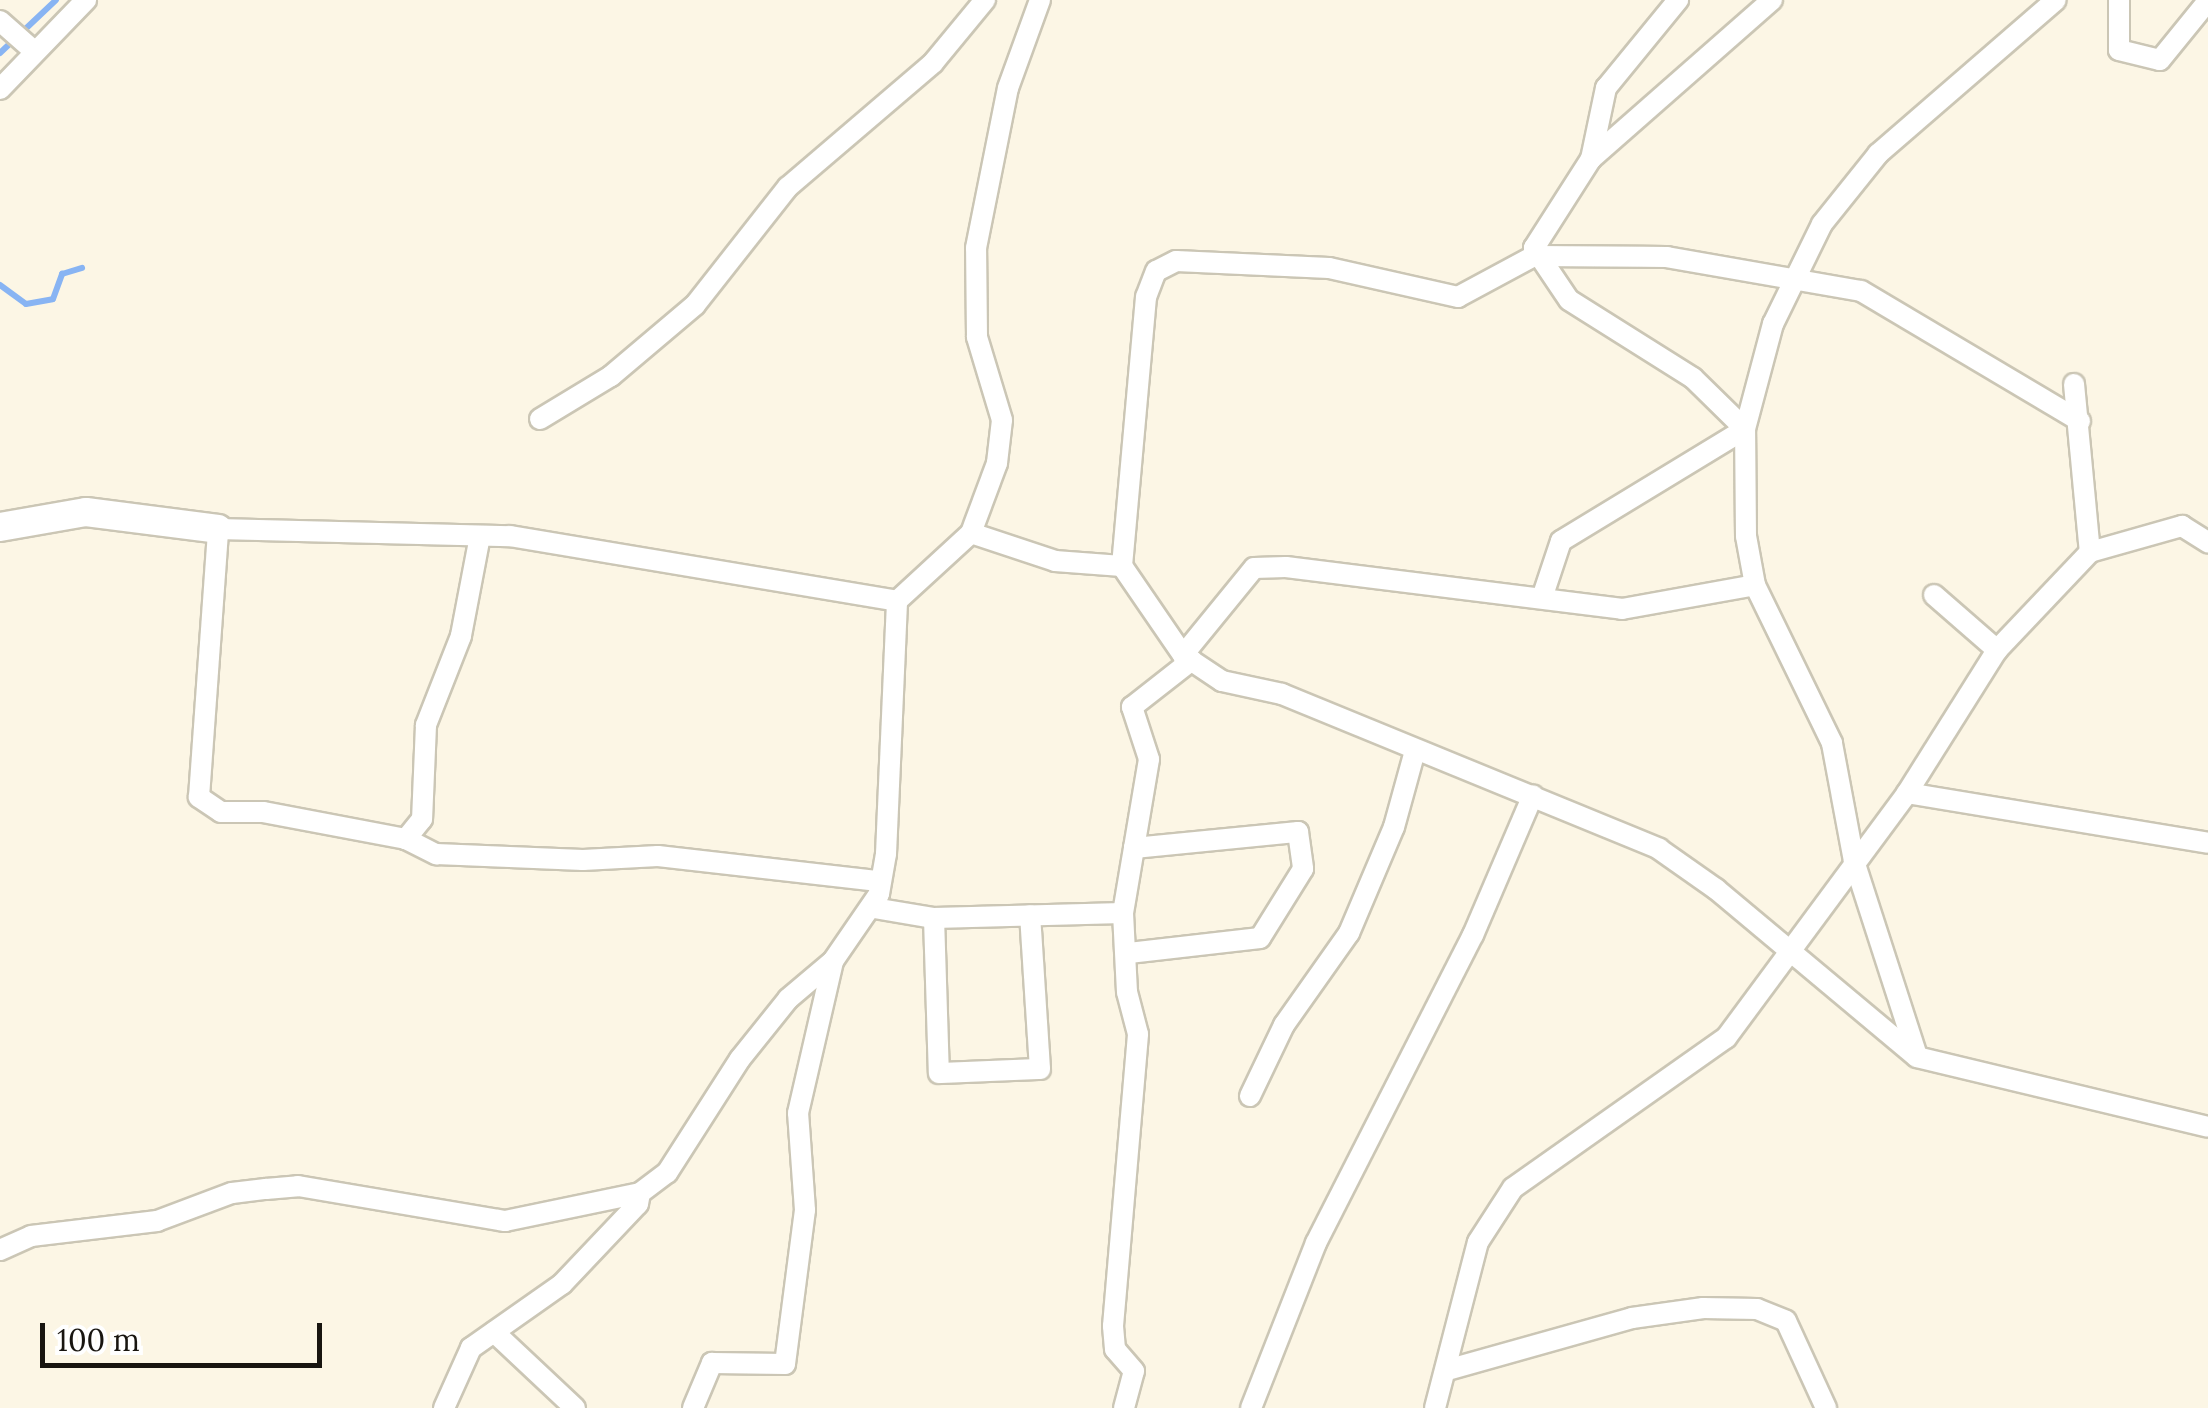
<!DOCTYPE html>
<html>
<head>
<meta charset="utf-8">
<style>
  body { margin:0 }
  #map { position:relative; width:2208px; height:1408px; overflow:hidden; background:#fcf6e5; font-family:Lora,serif }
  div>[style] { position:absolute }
  .stream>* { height:6px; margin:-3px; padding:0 3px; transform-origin:3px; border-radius:3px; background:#88b4f3 }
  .roads { filter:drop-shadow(2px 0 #cbc6b5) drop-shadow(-2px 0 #cbc6b5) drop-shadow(0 2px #cbc6b5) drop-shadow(0 -2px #cbc6b5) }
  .street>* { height:20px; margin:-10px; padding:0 10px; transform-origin:10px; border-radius:10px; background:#fff }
  .secondary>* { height:28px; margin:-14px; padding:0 14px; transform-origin:14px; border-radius:14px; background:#fff }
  span { translate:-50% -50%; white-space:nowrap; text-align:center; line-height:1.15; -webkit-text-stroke:8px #fff; paint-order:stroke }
  .scale { position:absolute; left:40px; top:1323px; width:282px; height:45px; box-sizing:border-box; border:5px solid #181510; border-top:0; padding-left:12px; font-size:30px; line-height:35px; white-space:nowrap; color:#181510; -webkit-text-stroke:8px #fff; paint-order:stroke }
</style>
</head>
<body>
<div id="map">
  <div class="stream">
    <i style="left:0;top:53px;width:77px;rotate:-43.4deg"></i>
    <i style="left:0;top:285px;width:32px;rotate:36deg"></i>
    <i style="left:26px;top:304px;width:27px;rotate:-10deg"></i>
    <i style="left:53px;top:299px;width:27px;rotate:-70deg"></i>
    <i style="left:62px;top:274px;width:21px;rotate:-17deg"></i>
  </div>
  <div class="roads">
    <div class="street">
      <i style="left:2119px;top:0;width:50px;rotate:90deg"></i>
      <i style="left:2119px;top:50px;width:42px;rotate:13.7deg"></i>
      <i style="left:2160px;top:60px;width:76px;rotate:-50.9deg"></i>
      <i style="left:0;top:21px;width:45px;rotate:41.4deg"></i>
      <i style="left:0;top:89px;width:124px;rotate:-46deg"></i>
      <i style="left:1591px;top:159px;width:73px;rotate:-78.1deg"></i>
      <i style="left:1606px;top:88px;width:114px;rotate:-50.7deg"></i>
      <i style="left:2074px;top:384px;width:169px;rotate:84.6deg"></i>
      <i style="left:540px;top:419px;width:83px;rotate:-31.2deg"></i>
      <i style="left:611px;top:376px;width:110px;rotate:-40.2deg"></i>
      <i style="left:695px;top:305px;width:150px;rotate:-51.8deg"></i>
      <i style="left:788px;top:187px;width:191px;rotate:-40.5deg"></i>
      <i style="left:933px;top:63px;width:82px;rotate:-50.5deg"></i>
      <i style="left:2080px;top:421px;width:255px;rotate:-149.3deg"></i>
      <i style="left:1861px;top:291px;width:197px;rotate:-170.1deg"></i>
      <i style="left:1667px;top:257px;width:133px;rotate:-179.6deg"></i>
      <i style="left:1534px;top:256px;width:86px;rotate:151.7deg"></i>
      <i style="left:1458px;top:297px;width:132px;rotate:-167.3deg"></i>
      <i style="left:1329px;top:268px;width:153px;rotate:-177.4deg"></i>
      <i style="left:1176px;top:261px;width:22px;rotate:153deg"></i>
      <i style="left:1156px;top:271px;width:28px;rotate:111deg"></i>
      <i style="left:1146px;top:297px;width:270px;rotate:95.1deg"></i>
      <i style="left:1122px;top:566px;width:108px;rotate:55.6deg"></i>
      <i style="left:1183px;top:655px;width:47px;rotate:33.7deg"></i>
      <i style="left:1222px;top:681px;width:61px;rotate:12.2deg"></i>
      <i style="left:1282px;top:694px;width:408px;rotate:22.3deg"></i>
      <i style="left:1659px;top:849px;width:70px;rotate:35.1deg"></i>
      <i style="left:1716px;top:889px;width:262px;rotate:39.9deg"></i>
      <i style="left:1917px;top:1057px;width:299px;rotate:13.5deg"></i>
      <i style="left:1745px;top:429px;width:73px;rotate:-135.6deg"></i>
      <i style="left:1693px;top:378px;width:146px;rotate:-147.8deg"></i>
      <i style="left:1569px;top:300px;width:63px;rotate:-123.9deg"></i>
      <i style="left:1534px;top:248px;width:106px;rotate:-57.4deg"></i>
      <i style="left:1591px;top:159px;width:241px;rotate:-41.3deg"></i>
      <i style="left:971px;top:533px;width:89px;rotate:18.4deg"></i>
      <i style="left:1055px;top:561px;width:67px;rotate:4.3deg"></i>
      <i style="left:480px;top:536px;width:102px;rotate:100.8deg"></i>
      <i style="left:461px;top:636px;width:96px;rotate:111.5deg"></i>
      <i style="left:426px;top:725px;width:94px;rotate:92.4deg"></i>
      <i style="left:422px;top:819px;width:26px;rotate:129deg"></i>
      <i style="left:406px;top:839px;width:34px;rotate:27deg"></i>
      <i style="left:436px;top:854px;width:147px;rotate:2.3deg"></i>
      <i style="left:583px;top:860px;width:75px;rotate:-3.1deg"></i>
      <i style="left:658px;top:856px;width:222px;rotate:6.5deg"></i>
      <i style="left:1934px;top:595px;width:84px;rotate:41.1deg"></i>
      <i style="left:1542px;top:598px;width:60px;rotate:-71.6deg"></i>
      <i style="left:1561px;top:541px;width:215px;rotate:-31.3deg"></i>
      <i style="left:1183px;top:655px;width:112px;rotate:-50.8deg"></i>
      <i style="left:1254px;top:568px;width:32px;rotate:-2deg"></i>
      <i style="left:1286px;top:567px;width:339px;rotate:7.1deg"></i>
      <i style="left:1622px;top:609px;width:135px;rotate:-10.2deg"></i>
      <i style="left:1907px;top:793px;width:305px;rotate:9.4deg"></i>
      <i style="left:406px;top:839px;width:146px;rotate:-169.3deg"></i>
      <i style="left:263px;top:812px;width:42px;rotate:180deg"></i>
      <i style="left:221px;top:812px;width:27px;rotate:-146deg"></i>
      <i style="left:199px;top:797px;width:269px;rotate:-85.9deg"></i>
      <i style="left:218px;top:529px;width:292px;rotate:1.4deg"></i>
      <i style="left:510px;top:536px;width:392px;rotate:9.5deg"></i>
      <i style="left:1134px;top:848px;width:90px;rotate:-80.4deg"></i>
      <i style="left:1149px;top:759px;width:55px;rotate:-108.1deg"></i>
      <i style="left:1132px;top:707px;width:76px;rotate:-38.1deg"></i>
      <i style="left:874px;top:908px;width:61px;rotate:9.5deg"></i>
      <i style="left:934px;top:918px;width:189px;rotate:-1.5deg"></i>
      <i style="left:934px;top:918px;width:155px;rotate:88.2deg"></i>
      <i style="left:939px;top:1073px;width:101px;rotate:-2.3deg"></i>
      <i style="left:1040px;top:1069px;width:154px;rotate:-93.7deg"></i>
      <i style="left:1917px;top:1056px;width:205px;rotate:-107.9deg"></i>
      <i style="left:1854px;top:861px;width:120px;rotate:-100.6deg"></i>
      <i style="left:1832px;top:743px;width:176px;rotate:-116deg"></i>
      <i style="left:1755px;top:585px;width:50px;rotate:-100.4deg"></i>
      <i style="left:1746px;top:536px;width:107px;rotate:-90.5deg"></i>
      <i style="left:1745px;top:429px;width:109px;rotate:-75.1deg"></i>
      <i style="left:1773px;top:324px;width:111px;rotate:-63.9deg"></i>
      <i style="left:1822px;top:224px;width:90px;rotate:-51.3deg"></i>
      <i style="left:1878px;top:154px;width:235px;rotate:-40.9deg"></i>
      <i style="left:1250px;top:1096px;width:79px;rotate:-64.4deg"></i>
      <i style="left:1284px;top:1025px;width:113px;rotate:-54.8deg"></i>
      <i style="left:1349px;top:933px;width:115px;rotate:-67deg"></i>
      <i style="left:1394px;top:827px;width:79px;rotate:-74.6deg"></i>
      <i style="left:0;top:1250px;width:34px;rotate:-24deg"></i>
      <i style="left:31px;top:1236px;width:127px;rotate:-6.8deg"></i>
      <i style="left:157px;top:1221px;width:80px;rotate:-20.5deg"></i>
      <i style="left:232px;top:1193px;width:34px;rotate:-7deg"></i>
      <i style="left:266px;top:1189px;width:32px;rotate:-5deg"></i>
      <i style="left:298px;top:1186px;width:210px;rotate:9.6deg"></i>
      <i style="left:505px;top:1221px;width:138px;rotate:-11.7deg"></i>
      <i style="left:640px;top:1193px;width:34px;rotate:-37deg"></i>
      <i style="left:667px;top:1173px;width:135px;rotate:-57.4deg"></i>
      <i style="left:740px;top:1059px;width:77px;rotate:-51.3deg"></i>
      <i style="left:788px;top:999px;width:59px;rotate:-40.2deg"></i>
      <i style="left:833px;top:961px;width:81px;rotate:-55.5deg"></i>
      <i style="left:879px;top:894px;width:41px;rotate:-80.1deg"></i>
      <i style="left:886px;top:854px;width:253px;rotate:-87.5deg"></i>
      <i style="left:897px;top:601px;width:100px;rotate:-42.6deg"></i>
      <i style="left:971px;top:533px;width:75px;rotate:-69.6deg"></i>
      <i style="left:997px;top:463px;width:43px;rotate:-83.4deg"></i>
      <i style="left:1002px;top:420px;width:87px;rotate:-106.8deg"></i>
      <i style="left:977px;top:337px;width:89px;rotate:-90.6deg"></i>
      <i style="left:976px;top:248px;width:163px;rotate:-78.7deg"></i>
      <i style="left:1008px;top:88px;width:94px;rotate:-70deg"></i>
      <i style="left:494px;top:1332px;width:111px;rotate:43.2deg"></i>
      <i style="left:1447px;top:1370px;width:192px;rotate:-15.7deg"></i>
      <i style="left:1632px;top:1318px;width:72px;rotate:-8deg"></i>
      <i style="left:1703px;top:1308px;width:54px;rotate:1.1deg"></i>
      <i style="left:1757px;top:1309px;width:31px;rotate:22deg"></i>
      <i style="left:1786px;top:1321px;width:96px;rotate:65.3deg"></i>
      <i style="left:444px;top:1408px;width:66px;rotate:-65.8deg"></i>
      <i style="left:471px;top:1348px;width:111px;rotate:-35.1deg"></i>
      <i style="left:562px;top:1284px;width:110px;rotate:-46.5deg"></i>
      <i style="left:638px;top:1204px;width:11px;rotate:-80deg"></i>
      <i style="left:693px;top:1408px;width:49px;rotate:-67.1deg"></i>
      <i style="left:712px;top:1363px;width:73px;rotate:0.8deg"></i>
      <i style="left:785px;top:1364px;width:155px;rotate:-82.6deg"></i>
      <i style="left:805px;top:1210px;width:97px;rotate:-94.1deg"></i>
      <i style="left:798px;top:1113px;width:156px;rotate:-77deg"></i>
      <i style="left:1124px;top:1408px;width:38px;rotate:-75deg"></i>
      <i style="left:1134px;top:1371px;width:29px;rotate:-131deg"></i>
      <i style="left:1115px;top:1349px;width:23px;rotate:-95deg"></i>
      <i style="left:1113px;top:1326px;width:293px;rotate:-85.1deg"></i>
      <i style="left:1138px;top:1034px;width:43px;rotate:-104.7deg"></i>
      <i style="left:1127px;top:992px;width:79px;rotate:-92.9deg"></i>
      <i style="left:1123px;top:913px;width:66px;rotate:-80.4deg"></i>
      <i style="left:1134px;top:848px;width:165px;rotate:-5.6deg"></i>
      <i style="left:1298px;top:832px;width:37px;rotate:82deg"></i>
      <i style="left:1303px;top:869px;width:81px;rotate:121.9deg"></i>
      <i style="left:1260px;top:938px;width:132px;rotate:173.5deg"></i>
      <i style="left:1251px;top:1408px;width:177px;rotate:-68.5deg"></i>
      <i style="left:1316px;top:1243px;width:346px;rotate:-63deg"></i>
      <i style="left:1473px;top:935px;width:152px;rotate:-66.8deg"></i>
      <i style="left:1435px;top:1408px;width:171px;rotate:-75.5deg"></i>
      <i style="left:1478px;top:1242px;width:64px;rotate:-57.1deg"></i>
      <i style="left:1513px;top:1188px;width:261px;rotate:-35.2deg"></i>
      <i style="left:1726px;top:1038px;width:305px;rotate:-53.5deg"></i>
      <i style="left:1907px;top:793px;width:169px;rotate:-57.8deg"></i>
      <i style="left:1997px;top:650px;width:135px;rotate:-46.5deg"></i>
      <i style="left:2090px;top:552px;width:96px;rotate:-15.8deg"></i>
      <i style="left:2182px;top:526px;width:31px;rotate:32deg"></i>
    </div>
    <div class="secondary">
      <i style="left:0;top:527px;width:87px;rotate:-9.9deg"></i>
      <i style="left:86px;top:512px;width:133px;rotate:7.3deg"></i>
    </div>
  </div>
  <div class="scale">100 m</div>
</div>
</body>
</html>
